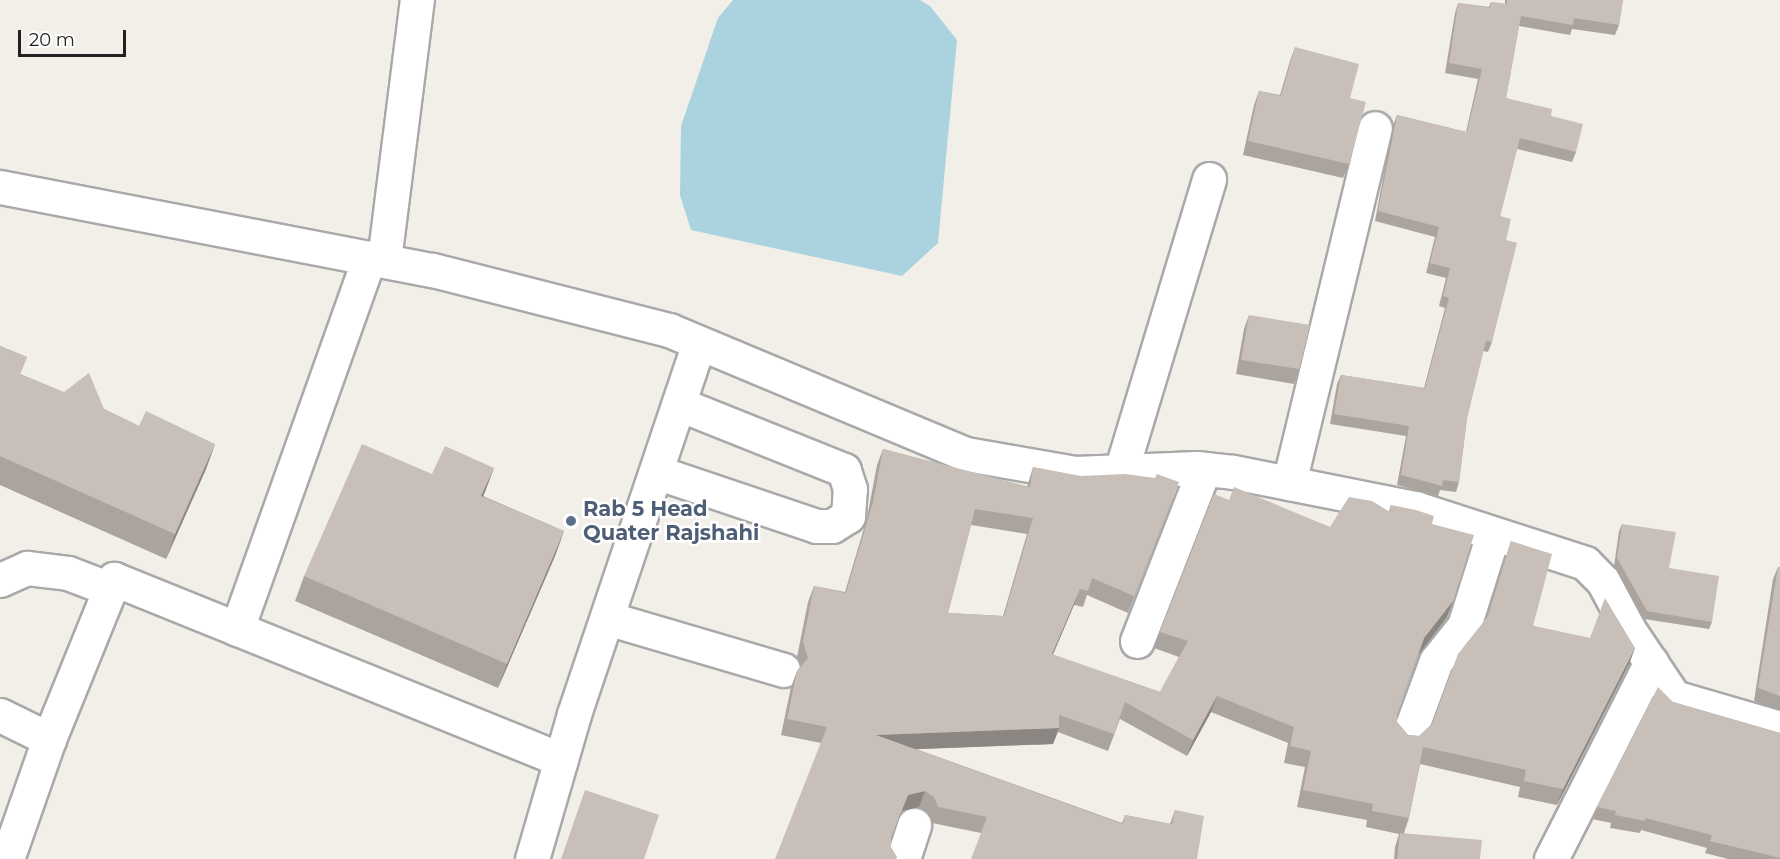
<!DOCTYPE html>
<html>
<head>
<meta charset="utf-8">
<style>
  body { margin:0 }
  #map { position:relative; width:1780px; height:859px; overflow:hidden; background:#f2efe9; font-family:Montserrat,sans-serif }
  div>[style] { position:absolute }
  .water>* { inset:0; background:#aad3df }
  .roads { filter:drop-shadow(2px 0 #a9a9a9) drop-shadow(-2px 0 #a9a9a9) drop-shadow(0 2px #a9a9a9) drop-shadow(0 -2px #a9a9a9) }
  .minor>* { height:33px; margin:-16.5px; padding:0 16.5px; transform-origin:16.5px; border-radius:16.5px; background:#fff }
  .wall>* { inset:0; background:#aba49e }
  .shaded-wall>* { inset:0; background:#8b8681 }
  .building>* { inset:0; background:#c7bfb8 }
  .dots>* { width:16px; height:16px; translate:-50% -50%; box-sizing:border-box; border:3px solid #fff; border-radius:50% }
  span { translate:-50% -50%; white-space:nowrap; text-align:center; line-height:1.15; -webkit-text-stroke:5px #fff; paint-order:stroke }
  .service-label { font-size:21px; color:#4e5e75; font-weight:700 }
  .left { translate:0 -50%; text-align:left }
  .scale { position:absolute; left:18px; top:30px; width:108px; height:27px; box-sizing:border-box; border:3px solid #222; border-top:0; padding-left:8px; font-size:18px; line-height:21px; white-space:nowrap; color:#222; -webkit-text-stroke:4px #fff; paint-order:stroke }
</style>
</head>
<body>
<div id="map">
  <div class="water">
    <i style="clip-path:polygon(733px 0,920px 0,930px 6px,957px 40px,938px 243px,902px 276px,691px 230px,680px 195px,681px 126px,718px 18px)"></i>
  </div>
  <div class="roads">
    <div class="minor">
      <i style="left:0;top:187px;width:441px;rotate:10.9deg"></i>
      <i style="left:433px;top:270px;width:244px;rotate:14.3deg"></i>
      <i style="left:669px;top:330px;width:322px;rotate:22.7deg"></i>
      <i style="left:966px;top:454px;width:111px;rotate:9.9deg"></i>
      <i style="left:1075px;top:473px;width:121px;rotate:-2.4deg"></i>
      <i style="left:1196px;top:468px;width:37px;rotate:6deg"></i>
      <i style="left:1233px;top:472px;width:186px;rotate:11.2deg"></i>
      <i style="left:1415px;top:508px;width:179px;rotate:17.9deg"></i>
      <i style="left:1585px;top:563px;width:25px;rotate:45deg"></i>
      <i style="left:1603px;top:581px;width:55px;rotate:62deg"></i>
      <i style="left:1629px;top:630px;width:81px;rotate:56.1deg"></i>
      <i style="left:1674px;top:697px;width:110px;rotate:16.3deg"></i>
      <i style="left:384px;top:260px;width:262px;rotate:-82.8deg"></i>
      <i style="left:1121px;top:471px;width:305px;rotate:-73.2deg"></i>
      <i style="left:656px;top:472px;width:169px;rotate:18.6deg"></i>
      <i style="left:816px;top:526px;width:16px"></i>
      <i style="left:832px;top:526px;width:19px;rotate:-32deg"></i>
      <i style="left:848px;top:516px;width:27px;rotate:-86deg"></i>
      <i style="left:850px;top:489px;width:20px;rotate:-108deg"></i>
      <i style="left:844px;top:470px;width:178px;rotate:-158.2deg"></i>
      <i style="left:1289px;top:483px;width:365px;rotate:-76.4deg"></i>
      <i style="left:0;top:580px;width:30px;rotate:-24deg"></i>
      <i style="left:27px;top:568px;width:41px;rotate:7deg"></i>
      <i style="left:68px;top:573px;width:45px;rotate:20.9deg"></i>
      <i style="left:607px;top:618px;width:184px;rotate:16.4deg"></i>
      <i style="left:237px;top:629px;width:394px;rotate:-70.4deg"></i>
      <i style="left:1137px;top:641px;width:185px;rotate:-68.7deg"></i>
      <i style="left:0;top:715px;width:55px;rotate:26.1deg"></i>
      <i style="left:1409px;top:734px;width:78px;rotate:-69.7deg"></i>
      <i style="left:1436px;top:661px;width:45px;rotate:-51.3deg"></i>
      <i style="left:1464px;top:626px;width:96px;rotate:-72.5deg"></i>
      <i style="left:7px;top:859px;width:127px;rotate:-70.7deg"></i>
      <i style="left:49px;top:739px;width:173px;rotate:-67.9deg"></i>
      <i style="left:114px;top:579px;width:482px;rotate:22deg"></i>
      <i style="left:532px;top:859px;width:151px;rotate:-73.8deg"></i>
      <i style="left:574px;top:714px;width:391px;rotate:-71.4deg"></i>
      <i style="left:903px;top:859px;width:36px;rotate:-72deg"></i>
      <i style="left:1551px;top:859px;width:221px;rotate:-63.1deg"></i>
    </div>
  </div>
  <div class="wall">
    <i style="clip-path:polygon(1505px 0,1623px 0,1619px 25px,1615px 35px,1572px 29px,1570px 35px,1519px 26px,1506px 98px,1551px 116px,1576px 152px,1572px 162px,1517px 149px,1500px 216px,1506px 240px,1492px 342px,1488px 352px,1483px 351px,1467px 418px,1459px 482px,1456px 492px,1440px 490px,1438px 496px,1397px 485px,1406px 436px,1330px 424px,1337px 384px,1341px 375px,1424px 388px,1445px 308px,1439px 306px,1446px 278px,1426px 273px,1435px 237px,1375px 221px,1393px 125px,1397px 115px,1466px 132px,1478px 79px,1445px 73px,1455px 13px,1458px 3px,1489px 7px,1491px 2px,1505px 4px)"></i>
    <i style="clip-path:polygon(1295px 47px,1350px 98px,1349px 164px,1343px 178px,1243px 155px,1254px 105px,1259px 91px,1280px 95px,1290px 61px)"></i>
    <i style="clip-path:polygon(1249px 315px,1299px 369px,1294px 384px,1236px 374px,1244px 329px)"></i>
    <i style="clip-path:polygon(0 346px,27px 357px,20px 374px,104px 409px,139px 426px,215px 444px,206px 469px,166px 559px,0 485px)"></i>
    <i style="clip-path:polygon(evenodd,883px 449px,1027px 487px,1033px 467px,1173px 498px,1128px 613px,1087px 595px,1083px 607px,1074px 605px,1053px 655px,1160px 692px,1179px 657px,1154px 648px,1160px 632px,1229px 500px,1330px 527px,1389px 511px,1391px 505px,1432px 524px,1453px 601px,1447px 617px,1419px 654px,1397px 712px,1397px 722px,1408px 735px,1419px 736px,1432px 724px,1486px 618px,1511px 541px,1533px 626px,1635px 648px,1629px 664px,1557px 805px,1518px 797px,1520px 787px,1420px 764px,1409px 818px,1404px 833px,1480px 859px,1394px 859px,1395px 847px,1399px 834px,1366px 827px,1367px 820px,1297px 807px,1305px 767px,1284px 763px,1288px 743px,1211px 712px,1187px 756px,1120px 719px,1108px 751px,1058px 732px,1053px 744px,916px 749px,1122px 823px,1125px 815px,1170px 824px,1175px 810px,1197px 859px,981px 833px,932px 823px,928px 813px,919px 807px,902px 811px,821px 743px,781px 735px,791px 687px,797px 671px,800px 667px,797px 657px,808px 602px,814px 586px,845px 592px,867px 518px,877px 465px,883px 449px,971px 525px,1027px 534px,1003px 616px,948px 613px,971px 525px)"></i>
    <i style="clip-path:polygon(494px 468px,483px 496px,564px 531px,555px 556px,498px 688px,295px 601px,304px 576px,432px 474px)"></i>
    <i style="clip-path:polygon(1622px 524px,1669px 568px,1712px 622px,1709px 629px,1644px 619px,1614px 566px,1619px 531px)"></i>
    <i style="clip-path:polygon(1778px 567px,1780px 567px,1780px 710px,1754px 701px,1773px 579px)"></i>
    <i style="clip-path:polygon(1673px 702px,1780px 733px,1780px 859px,1728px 859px,1705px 853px,1707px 848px,1641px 830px,1640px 833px,1610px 828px,1611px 823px,1592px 819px,1597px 807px)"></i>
  </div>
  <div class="shaded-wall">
    <i style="clip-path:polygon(215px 444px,206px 469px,166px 559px,175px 534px)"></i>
    <i style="clip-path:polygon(494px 468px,485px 492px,473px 520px,481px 496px)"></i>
    <i style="clip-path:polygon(564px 531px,555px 556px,498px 688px,507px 664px)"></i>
    <i style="clip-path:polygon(1080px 589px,1074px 605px,1046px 670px,1052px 654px)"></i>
    <i style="clip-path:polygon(1453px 601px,1447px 617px,1419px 654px,1424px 638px)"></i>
    <i style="clip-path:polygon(1635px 648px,1629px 664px,1557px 805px,1563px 789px)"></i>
    <i style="clip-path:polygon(1217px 696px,1211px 712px,1187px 756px,1193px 740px)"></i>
    <i style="clip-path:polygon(1059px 728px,1053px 744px,870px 751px,876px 735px)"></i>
    <i style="clip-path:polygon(925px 791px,919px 807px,902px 811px,885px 853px,908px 795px)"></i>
  </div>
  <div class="building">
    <i style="clip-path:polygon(1507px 0,1623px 0,1619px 25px,1574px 18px,1573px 25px,1521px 16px,1506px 98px,1552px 109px,1551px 116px,1583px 124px,1576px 152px,1520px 138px,1500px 216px,1511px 219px,1506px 240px,1517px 243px,1492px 342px,1486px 341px,1467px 418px,1459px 482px,1443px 480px,1442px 486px,1401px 475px,1409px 426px,1334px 414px,1341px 375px,1425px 388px,1449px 298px,1443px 296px,1450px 268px,1430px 263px,1439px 227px,1378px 211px,1397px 115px,1467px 132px,1482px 69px,1449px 63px,1458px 3px,1490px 8px,1491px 2px,1507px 4px)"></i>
    <i style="clip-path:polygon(1295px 47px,1359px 64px,1350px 98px,1366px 102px,1349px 164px,1248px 141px,1259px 91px,1281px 96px)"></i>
    <i style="clip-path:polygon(1249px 315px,1310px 325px,1299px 369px,1241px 360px)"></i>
    <i style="clip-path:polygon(0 346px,27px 357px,20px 374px,64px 392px,89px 373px,104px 409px,139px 426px,146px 411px,215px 444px,175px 534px,0 456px)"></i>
    <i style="clip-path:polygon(362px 444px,432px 474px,445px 446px,494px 468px,481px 496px,564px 531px,507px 664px,304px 576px)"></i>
    <i style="clip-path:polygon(evenodd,883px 449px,1030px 487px,1033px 467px,1081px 476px,1125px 474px,1155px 478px,1157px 474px,1179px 482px,1134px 596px,1092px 578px,1088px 591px,1080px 589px,1052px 654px,1160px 692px,1188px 641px,1160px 632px,1214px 494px,1229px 500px,1234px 487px,1330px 527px,1349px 497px,1372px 501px,1390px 512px,1391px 505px,1416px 510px,1434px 516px,1432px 524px,1474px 535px,1453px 601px,1424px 638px,1397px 711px,1397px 722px,1408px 735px,1419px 736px,1432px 724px,1458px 654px,1488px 616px,1511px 541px,1552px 554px,1533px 626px,1590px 638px,1605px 598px,1635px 648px,1563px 789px,1524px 781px,1526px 770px,1423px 747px,1409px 818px,1372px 811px,1373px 804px,1303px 790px,1311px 751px,1290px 746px,1294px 727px,1217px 696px,1193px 740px,1125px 702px,1114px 734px,1059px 715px,1059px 728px,876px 735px,1123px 824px,1125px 815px,1172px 824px,1175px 810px,1204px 816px,1197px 859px,971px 859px,987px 817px,938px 807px,934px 797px,925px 791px,908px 795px,891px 837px,891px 847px,897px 857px,896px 859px,775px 859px,827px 727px,787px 719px,797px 671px,808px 658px,803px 641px,814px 586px,846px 593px,873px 502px,883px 449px,975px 509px,1033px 518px,1004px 616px,948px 613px,975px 509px)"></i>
    <i style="clip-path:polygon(1622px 524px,1676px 532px,1669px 568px,1719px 576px,1712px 622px,1647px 611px,1617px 558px)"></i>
    <i style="clip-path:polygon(1778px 567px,1780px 567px,1780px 696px,1758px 688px)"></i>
    <i style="clip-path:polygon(1658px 687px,1673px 702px,1780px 733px,1780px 858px,1710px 841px,1712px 835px,1645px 818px,1645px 821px,1615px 815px,1616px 811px,1597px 807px)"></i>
    <i style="clip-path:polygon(585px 790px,659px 815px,644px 859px,561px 859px)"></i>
    <i style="clip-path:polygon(1400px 833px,1482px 840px,1480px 859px,1397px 859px)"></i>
  </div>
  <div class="dots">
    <i style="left:571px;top:521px;background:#5c6f8a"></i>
  </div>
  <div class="service-label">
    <span class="left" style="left:583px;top:521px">Rab 5 Head<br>Quater Rajshahi</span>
  </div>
  <div class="scale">20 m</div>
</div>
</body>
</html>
